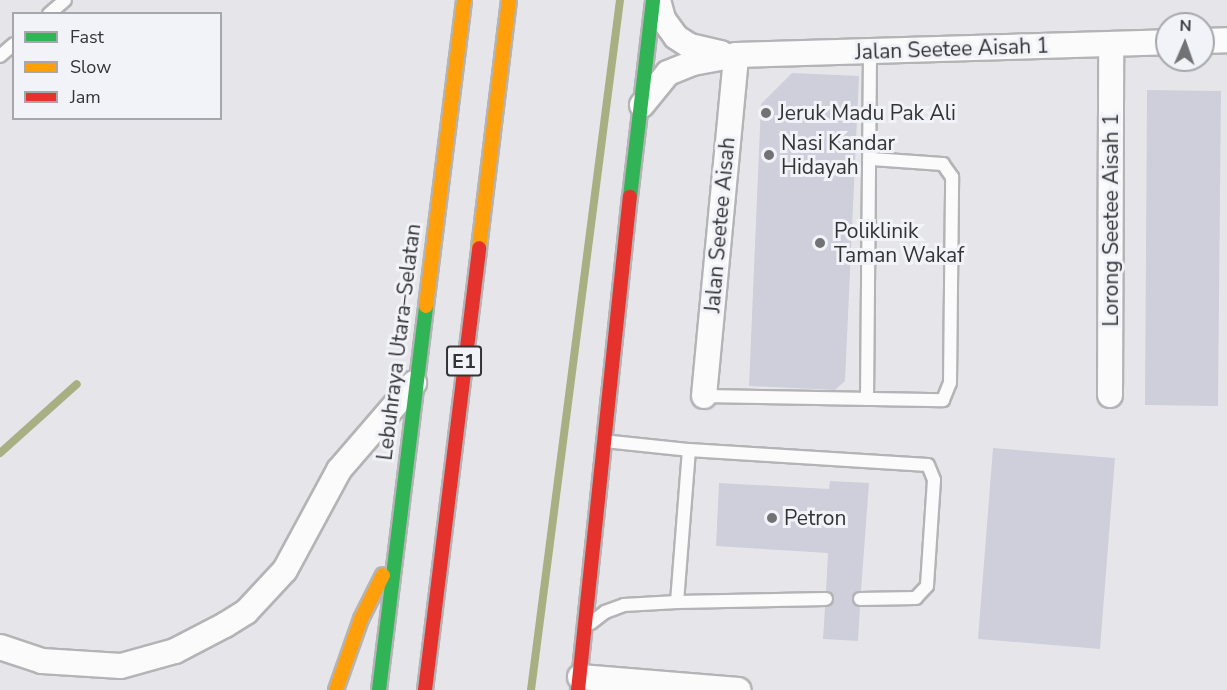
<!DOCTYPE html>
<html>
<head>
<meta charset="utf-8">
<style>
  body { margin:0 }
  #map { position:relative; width:1227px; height:690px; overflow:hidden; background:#e6e6ea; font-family:"Nunito Sans",sans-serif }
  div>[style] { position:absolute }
  .stream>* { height:8px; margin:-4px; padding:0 4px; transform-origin:4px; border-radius:4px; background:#a8af83 }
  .building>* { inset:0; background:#cfcfdb }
  .roads { filter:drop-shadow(2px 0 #b4b4b7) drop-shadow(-2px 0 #b4b4b7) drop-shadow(0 2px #b4b4b7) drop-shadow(0 -2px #b4b4b7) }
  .lane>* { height:12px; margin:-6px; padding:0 6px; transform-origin:6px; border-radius:6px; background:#fbfbfc }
  .street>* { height:24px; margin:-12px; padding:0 12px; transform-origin:12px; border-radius:12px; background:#fbfbfc }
  .fast>* { height:14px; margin:-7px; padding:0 7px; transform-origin:7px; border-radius:7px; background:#30b455 }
  .slow>* { height:14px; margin:-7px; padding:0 7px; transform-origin:7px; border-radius:7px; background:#ff9f0a }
  .jam>* { height:14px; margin:-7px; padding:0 7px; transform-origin:7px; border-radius:7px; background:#e5322d }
  .dots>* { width:16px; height:16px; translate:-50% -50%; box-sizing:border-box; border:3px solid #f2f3f9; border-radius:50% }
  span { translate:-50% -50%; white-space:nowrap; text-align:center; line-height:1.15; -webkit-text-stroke:6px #f2f3f9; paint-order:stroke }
  .shield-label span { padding:2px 4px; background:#f2f3f9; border:2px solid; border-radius:4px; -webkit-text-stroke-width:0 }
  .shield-label { font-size:20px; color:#343436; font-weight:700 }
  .street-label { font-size:21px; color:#343436 }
  .poi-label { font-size:21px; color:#343436 }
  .left { translate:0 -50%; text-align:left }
  .legend { position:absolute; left:12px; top:12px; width:210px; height:108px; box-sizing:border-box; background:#f2f3f9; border:2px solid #a6a7ab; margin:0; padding:8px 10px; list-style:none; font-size:18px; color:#343436 }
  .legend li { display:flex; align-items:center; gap:12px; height:30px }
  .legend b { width:30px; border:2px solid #a6a7ab }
  .north { position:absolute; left:1155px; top:12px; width:60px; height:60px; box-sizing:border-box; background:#f2f3f9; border:2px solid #a6a7ab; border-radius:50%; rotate:2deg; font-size:16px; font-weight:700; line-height:24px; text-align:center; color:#343436 }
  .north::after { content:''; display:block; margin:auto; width:21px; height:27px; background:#727275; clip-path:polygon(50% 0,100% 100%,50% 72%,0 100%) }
</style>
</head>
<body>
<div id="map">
  <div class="stream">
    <i style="left:0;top:453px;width:103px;rotate:-41.9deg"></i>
    <i style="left:531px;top:690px;width:696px;rotate:-82.65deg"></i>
  </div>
  <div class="building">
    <i style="clip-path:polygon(792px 73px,859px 76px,845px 381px,835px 390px,749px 386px,761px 104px)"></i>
    <i style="clip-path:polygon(1147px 90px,1221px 91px,1218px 406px,1145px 405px)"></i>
    <i style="clip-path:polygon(993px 448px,1115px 458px,1100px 649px,978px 639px)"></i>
    <i style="clip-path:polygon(830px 481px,869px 483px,861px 591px,852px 599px,860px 607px,858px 641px,823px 639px,825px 607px,834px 599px,826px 591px,828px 553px,716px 546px,719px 483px,829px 489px)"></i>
  </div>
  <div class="roads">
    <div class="lane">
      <i style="left:49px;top:14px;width:21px;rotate:-41deg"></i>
      <i style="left:0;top:56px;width:18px;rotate:-41deg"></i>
      <i style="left:704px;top:396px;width:239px;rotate:1deg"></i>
      <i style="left:943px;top:400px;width:18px;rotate:-68deg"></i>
      <i style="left:950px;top:383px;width:206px;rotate:-89.4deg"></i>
      <i style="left:952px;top:177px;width:16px;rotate:-125deg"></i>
      <i style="left:943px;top:164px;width:72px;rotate:-176deg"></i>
      <i style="left:867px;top:399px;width:348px;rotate:-89.5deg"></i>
      <i style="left:689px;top:450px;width:239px;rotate:3.6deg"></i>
      <i style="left:928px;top:465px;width:16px;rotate:68deg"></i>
      <i style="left:934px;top:480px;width:106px;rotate:93.8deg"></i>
      <i style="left:927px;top:586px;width:16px;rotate:133deg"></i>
      <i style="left:916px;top:598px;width:56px;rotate:179deg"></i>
      <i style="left:677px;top:602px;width:149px;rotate:-1.2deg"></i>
      <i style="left:591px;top:623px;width:18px;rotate:-38deg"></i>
      <i style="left:605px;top:612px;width:20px;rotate:-20deg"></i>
      <i style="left:624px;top:605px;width:53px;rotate:-3.2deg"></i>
      <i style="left:677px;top:602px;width:152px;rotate:-85.5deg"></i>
      <i style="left:689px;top:450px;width:86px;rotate:-174deg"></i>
    </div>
    <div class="street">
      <i style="left:658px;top:0;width:20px;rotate:75deg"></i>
      <i style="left:663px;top:19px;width:22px;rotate:54deg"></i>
      <i style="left:676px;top:37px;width:17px;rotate:33deg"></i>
      <i style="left:690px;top:46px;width:32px;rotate:13deg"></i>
      <i style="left:1203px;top:41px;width:24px;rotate:-2deg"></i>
      <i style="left:642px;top:105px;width:41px;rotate:-50.9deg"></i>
      <i style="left:668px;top:73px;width:27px;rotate:-22deg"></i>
      <i style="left:693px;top:63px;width:44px;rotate:-10.5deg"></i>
      <i style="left:736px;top:55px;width:431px;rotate:-1.7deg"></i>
      <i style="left:1110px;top:395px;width:351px;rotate:-89.8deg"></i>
      <i style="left:704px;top:396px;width:342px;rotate:-84.6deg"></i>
      <i style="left:0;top:647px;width:44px;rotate:18.4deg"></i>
      <i style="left:42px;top:661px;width:79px;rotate:3.6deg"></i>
      <i style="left:121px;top:666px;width:56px;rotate:-15.5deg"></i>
      <i style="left:175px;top:651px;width:56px;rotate:-27.5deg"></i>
      <i style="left:225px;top:625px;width:25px;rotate:-32deg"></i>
      <i style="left:246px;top:612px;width:57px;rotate:-47.1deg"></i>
      <i style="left:285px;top:570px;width:114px;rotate:-61.6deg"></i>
      <i style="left:339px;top:470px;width:115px;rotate:-49.2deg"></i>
      <i style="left:580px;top:677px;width:159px;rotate:4.7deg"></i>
    </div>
    <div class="fast">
      <i style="left:630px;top:197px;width:198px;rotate:-83.3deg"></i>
      <i style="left:379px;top:690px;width:387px;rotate:-83deg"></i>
    </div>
    <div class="slow">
      <i style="left:479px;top:248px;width:250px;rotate:-83.1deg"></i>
      <i style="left:426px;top:306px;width:308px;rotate:-82.9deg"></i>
      <i style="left:336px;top:690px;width:75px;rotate:-70.6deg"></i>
      <i style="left:361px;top:619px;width:49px;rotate:-63.4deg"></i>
    </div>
    <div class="jam">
      <i style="left:425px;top:690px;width:445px;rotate:-83deg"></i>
      <i style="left:578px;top:690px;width:496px;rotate:-84deg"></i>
    </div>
  </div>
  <div class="dots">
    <i style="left:766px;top:113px;background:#727275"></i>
    <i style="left:769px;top:155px;background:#727275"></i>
    <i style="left:820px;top:243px;background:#727275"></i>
    <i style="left:772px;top:518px;background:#727275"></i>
  </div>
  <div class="shield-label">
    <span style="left:464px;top:361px">E1</span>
  </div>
  <div class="street-label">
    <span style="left:952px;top:49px;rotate:-2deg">Jalan Seetee Aisah 1</span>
    <span style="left:1111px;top:220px;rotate:-90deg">Lorong Seetee Aisah 1</span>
    <span style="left:720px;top:225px;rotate:-85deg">Jalan Seetee Aisah</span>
    <span style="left:399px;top:342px;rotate:-83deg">Lebuhraya Utara–Selatan</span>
  </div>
  <div class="poi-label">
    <span class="left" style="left:778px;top:113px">Jeruk Madu Pak Ali</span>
    <span class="left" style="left:781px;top:155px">Nasi Kandar<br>Hidayah</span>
    <span class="left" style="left:834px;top:243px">Poliklinik<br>Taman Wakaf</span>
    <span class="left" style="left:784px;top:518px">Petron</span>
  </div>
  <ul class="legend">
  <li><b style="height:8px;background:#30b455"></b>Fast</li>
  <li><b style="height:8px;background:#ff9f0a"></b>Slow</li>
  <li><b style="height:8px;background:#e5322d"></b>Jam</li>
  </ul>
  <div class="north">N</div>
</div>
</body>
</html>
